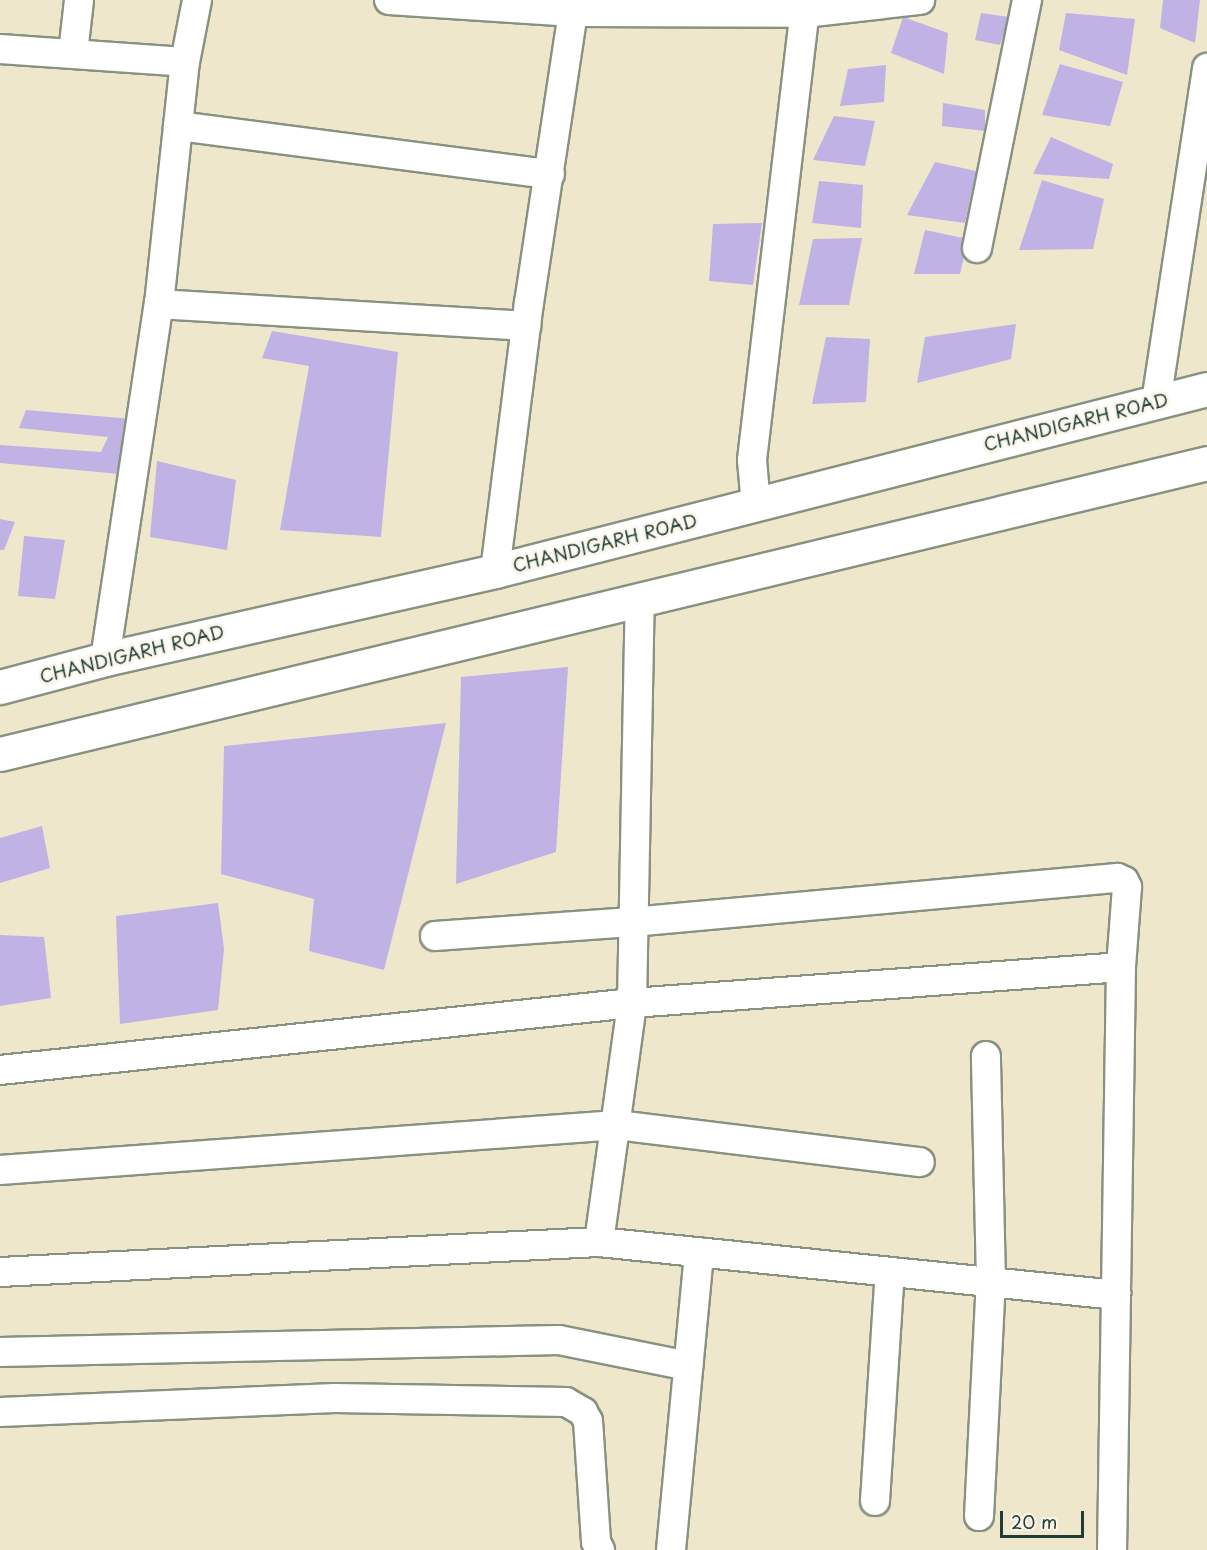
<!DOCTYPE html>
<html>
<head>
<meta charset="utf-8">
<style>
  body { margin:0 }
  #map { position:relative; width:1207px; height:1550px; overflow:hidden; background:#efe7cb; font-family:"Playpen Sans",sans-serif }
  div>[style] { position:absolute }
  .building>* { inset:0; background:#c0b2e4 }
  .roads { filter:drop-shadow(2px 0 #879280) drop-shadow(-2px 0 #879280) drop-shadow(0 2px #879280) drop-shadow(0 -2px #879280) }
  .minor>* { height:28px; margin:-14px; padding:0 14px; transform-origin:14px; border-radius:14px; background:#fff }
  .primary>* { height:33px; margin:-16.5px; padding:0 16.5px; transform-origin:16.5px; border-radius:16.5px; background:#fff }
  span { translate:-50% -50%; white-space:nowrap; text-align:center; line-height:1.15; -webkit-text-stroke:6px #fbf7ec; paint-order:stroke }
  .street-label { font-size:18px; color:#1f3d34 }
  .scale { position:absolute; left:1000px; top:1511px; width:84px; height:27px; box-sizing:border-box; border:3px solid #1f3d34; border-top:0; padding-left:8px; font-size:18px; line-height:21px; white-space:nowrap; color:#1f3d34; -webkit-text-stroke:4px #fbf7ec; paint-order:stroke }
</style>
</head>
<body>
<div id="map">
  <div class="building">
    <i style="clip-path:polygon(1163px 0,1200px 0,1195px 43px,1160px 28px)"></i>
    <i style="clip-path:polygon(981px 13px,1009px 17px,1000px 45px,975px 40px)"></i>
    <i style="clip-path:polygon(1066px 13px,1135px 19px,1127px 75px,1059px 50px)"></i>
    <i style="clip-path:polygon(903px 17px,948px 33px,944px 74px,891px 53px)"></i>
    <i style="clip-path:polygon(1060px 64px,1123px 82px,1110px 126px,1042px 115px)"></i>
    <i style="clip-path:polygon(886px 65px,884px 102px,840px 106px,848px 69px)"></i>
    <i style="clip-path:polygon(943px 103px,985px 110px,985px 131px,942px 126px)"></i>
    <i style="clip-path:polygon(834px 116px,875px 121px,865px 166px,813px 160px)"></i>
    <i style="clip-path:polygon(1051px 137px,1113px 164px,1109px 179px,1033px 174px)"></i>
    <i style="clip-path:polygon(935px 162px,976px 171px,965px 223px,907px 215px)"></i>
    <i style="clip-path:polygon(1042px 180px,1104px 199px,1093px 249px,1019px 250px)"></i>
    <i style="clip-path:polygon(819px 181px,863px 185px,861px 228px,812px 223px)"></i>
    <i style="clip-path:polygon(762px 223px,753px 285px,709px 281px,713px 224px)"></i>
    <i style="clip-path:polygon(925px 230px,968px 239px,960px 274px,914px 274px)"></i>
    <i style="clip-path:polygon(862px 238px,849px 305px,799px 305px,813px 239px)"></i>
    <i style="clip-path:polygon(1016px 324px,1011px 359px,917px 383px,925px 337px)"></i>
    <i style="clip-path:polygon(272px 331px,398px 352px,381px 537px,280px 530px,309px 366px,262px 358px)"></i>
    <i style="clip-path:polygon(826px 337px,870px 339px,866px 402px,812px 404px)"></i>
    <i style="clip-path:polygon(26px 410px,133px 419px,120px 474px,0 463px,0 445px,101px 452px,108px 437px,19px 428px)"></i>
    <i style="clip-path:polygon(157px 461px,236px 480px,227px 550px,150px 537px)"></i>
    <i style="clip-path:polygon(0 519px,15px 522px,4px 550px,0 550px)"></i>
    <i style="clip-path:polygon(24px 536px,65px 540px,55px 599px,18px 596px)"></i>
    <i style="clip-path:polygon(568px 667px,556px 852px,456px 884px,461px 677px)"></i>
    <i style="clip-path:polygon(446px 723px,384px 970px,309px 951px,314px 899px,221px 874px,224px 746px)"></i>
    <i style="clip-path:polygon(42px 826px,50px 868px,0 883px,0 838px)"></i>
    <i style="clip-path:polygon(218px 903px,224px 949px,218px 1010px,120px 1024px,116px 916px)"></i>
    <i style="clip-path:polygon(0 935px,44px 937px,51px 998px,0 1006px)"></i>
  </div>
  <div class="roads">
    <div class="minor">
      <i style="left:389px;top:0;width:185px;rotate:3.7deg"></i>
      <i style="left:574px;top:12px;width:230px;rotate:0.2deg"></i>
      <i style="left:804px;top:13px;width:117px;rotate:-6.4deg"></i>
      <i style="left:0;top:49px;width:185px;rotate:4deg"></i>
      <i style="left:73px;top:53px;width:53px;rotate:-83.5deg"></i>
      <i style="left:178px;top:126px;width:375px;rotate:7.4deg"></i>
      <i style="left:977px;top:248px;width:253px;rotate:-78.6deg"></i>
      <i style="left:159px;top:304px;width:368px;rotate:3.4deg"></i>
      <i style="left:1156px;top:402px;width:338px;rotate:-81.3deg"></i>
      <i style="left:756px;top:505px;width:45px;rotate:-95.1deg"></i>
      <i style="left:752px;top:460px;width:463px;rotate:-83.3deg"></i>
      <i style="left:495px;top:571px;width:270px;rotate:-82.8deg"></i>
      <i style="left:529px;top:303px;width:306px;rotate:-81.4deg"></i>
      <i style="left:105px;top:659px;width:359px;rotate:-81.4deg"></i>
      <i style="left:159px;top:304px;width:243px;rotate:-83.9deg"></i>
      <i style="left:185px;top:62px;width:63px;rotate:-79deg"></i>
      <i style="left:435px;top:936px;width:197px;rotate:-4.1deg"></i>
      <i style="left:632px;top:922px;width:487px;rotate:-5.2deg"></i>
      <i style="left:1117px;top:878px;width:8px;rotate:23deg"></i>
      <i style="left:1124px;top:881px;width:7px;rotate:63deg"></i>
      <i style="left:1127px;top:887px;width:80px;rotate:94.3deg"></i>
      <i style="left:1121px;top:967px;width:583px;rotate:90.88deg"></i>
      <i style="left:0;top:1070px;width:636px;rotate:-6.05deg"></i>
      <i style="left:632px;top:1003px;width:490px;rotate:-4.2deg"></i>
      <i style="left:0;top:1170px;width:619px;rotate:-4.17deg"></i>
      <i style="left:617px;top:1125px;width:305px;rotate:7deg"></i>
      <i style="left:599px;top:1242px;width:241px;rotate:-82.1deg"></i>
      <i style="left:632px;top:1003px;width:404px;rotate:-88.9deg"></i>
      <i style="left:0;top:1272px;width:600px;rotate:-2.87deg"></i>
      <i style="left:599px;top:1242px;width:520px;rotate:5.85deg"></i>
      <i style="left:0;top:1352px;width:559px;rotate:-1.23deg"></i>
      <i style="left:559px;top:1340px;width:132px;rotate:11.4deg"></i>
      <i style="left:0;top:1412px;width:335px;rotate:-2.4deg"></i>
      <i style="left:335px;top:1398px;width:231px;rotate:1deg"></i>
      <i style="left:566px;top:1402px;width:20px;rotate:30deg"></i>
      <i style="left:583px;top:1412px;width:10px;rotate:61deg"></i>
      <i style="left:588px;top:1421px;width:121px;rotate:86.2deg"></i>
      <i style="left:596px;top:1542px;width:9px;rotate:63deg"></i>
      <i style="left:875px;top:1501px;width:229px;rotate:-86.3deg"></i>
      <i style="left:979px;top:1516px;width:235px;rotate:-87.1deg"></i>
      <i style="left:991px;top:1281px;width:225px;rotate:-91.3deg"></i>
      <i style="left:671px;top:1550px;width:299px;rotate:-84.6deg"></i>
    </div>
    <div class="primary">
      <i style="left:0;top:687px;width:109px;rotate:-14.9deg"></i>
      <i style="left:105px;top:659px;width:400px;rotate:-12.7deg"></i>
      <i style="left:495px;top:571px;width:735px;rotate:-14.34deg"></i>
      <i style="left:0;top:754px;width:1242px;rotate:-13.55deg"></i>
    </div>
  </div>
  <div class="street-label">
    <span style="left:1076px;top:422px;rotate:-14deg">CHANDIGARH ROAD</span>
    <span style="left:605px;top:543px;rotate:-14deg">CHANDIGARH ROAD</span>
    <span style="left:132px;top:654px;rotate:-14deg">CHANDIGARH ROAD</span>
  </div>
  <div class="scale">20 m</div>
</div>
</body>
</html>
